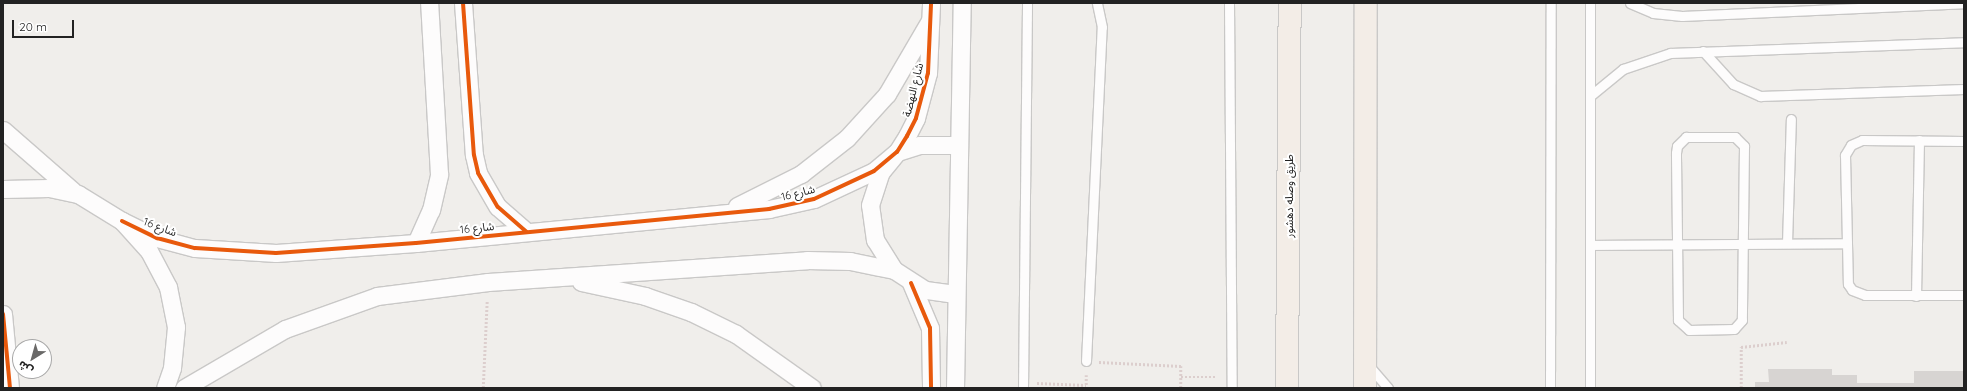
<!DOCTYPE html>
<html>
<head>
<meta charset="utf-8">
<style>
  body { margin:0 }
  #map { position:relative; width:1967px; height:391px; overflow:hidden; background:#f0eeeb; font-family:Quicksand,"Noto Sans Arabic",sans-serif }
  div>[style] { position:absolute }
  .building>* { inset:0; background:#d7d4d2 }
  .path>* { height:2.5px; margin-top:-1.25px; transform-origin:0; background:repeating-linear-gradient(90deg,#dccecd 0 2px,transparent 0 4px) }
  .roads { filter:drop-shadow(1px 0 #c9c8c7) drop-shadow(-1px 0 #c9c8c7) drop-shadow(0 1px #c9c8c7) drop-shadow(0 -1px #c9c8c7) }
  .lane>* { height:9px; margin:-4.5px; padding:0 4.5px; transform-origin:4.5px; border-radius:4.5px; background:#fdfcfc }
  .street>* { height:17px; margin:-8.5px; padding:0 8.5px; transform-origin:8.5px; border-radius:8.5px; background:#fdfcfc }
  .primary>* { height:22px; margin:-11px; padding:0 11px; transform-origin:11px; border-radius:11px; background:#f3ede7 }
  .cycleway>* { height:4px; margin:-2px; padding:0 2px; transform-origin:2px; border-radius:2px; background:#e8590c }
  span { translate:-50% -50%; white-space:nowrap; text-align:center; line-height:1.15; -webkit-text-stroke:4px #fff; paint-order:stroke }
  .street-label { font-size:11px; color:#222 }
  .frame { position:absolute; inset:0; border:4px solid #222; pointer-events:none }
  .north { position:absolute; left:12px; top:339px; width:40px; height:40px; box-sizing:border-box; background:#fff; border:1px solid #a7a7a7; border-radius:50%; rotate:217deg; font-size:11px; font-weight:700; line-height:16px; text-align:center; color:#222 }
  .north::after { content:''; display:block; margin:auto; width:14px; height:18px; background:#6a6968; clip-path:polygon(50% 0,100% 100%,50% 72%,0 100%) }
  .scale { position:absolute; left:12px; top:20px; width:62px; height:18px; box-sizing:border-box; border:2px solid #222; border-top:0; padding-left:5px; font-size:12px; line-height:14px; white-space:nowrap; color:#222; -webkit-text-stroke:3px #fff; paint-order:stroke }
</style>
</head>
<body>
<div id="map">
  <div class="building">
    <i style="clip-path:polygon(1768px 369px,1832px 369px,1832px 375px,1857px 375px,1857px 383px,1914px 383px,1914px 371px,1964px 371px,1964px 388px,1755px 388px,1755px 382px,1769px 382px)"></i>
  </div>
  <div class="path">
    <i style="left:1099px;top:362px;width:82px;rotate:2.8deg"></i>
    <i style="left:1181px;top:366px;width:22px;rotate:90deg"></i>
    <i style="left:1181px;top:377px;width:36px"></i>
    <i style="left:1037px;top:383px;width:49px;rotate:2.3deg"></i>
    <i style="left:1086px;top:385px;width:10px;rotate:-90deg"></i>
    <i style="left:483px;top:388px;width:87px;rotate:-87.4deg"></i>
    <i style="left:1741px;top:388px;width:41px;rotate:-90deg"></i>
    <i style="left:1741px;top:347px;width:46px;rotate:-6.2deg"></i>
  </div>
  <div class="roads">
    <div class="lane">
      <i style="left:1229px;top:3px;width:385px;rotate:89.6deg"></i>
      <i style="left:1630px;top:3px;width:25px;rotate:23deg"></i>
      <i style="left:1653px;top:13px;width:29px;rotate:6deg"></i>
      <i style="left:1682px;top:16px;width:282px;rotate:-2.6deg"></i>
      <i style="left:1703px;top:51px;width:45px;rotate:47.7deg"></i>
      <i style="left:1733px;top:84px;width:30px;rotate:24deg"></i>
      <i style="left:1760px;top:96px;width:204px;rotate:-2deg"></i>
      <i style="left:1590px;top:96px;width:43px;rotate:-39.3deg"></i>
      <i style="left:1623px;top:69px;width:50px;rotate:-18.8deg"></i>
      <i style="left:1670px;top:53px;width:294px;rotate:-2.1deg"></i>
      <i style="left:1686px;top:137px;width:49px"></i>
      <i style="left:1735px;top:137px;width:13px;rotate:45deg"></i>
      <i style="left:1744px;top:146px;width:174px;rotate:90.7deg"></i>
      <i style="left:1742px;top:320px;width:12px;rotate:132deg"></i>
      <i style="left:1734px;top:329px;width:45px;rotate:178.7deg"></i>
      <i style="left:1689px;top:330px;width:15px;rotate:-138deg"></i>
      <i style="left:1678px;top:320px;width:167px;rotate:-90.7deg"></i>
      <i style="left:1676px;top:153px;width:7px;rotate:-82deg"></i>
      <i style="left:1677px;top:146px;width:13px;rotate:-45deg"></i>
      <i style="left:1964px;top:141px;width:102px;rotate:-179.4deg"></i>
      <i style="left:1862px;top:140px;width:12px;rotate:156deg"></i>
      <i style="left:1851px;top:145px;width:12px;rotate:121deg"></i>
      <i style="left:1845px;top:155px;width:129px;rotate:88.7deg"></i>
      <i style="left:1848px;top:284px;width:7px;rotate:56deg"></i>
      <i style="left:1852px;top:290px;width:14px;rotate:21deg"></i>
      <i style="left:1865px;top:295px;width:99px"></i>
      <i style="left:1787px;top:243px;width:124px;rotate:-88.2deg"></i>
      <i style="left:1590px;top:245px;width:257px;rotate:-0.4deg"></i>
      <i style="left:1916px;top:296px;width:156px;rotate:-88.9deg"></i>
      <i style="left:1086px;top:361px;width:334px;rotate:-87.3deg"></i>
      <i style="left:1102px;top:27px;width:25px;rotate:-102deg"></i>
      <i style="left:1369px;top:366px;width:29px;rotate:49deg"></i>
      <i style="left:1023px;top:388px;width:385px;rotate:-89.4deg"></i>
      <i style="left:1550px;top:388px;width:385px;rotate:-89.9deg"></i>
      <i style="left:1590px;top:388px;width:385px;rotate:-90deg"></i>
    </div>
    <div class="street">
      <i style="left:463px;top:3px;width:152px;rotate:85.9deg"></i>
      <i style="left:474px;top:155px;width:18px;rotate:77deg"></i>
      <i style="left:478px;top:173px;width:39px;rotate:60deg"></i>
      <i style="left:498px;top:207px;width:38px;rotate:41deg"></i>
      <i style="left:3px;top:130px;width:93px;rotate:41.1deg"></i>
      <i style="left:3px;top:189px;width:46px;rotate:-1.2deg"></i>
      <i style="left:49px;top:188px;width:30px;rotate:12deg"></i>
      <i style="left:78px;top:194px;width:52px;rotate:31.5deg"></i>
      <i style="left:122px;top:221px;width:40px;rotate:48deg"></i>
      <i style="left:149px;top:251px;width:41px;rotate:62.2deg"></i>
      <i style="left:168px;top:287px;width:41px;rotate:78.7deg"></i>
      <i style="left:176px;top:327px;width:41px;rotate:95.6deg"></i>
      <i style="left:172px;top:368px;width:21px;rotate:109deg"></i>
      <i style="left:737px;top:206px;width:72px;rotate:-26.6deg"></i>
      <i style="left:801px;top:174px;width:58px;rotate:-38deg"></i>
      <i style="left:847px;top:138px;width:59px;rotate:-47.7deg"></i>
      <i style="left:887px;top:94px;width:83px;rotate:-59.7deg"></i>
      <i style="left:122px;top:221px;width:39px;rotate:26deg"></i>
      <i style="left:157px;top:238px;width:39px;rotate:15deg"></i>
      <i style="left:195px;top:248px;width:81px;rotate:3.5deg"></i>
      <i style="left:276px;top:253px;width:140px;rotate:-4.1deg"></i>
      <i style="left:416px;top:243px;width:355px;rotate:-5.5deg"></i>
      <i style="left:769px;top:209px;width:46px;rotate:-12.5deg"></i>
      <i style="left:814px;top:199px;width:66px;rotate:-25deg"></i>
      <i style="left:874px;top:171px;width:30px;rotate:-40deg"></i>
      <i style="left:897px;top:152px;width:19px;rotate:-58deg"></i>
      <i style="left:907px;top:136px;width:20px;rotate:-63deg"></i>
      <i style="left:916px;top:118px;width:47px;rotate:-75.1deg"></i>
      <i style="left:928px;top:73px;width:70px;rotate:-87.5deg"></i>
      <i style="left:416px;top:243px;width:36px;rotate:-66deg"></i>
      <i style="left:431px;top:210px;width:37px;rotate:-77deg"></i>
      <i style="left:439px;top:174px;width:171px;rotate:-93.3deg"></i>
      <i style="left:581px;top:282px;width:66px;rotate:12.3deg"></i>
      <i style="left:645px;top:296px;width:49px;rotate:19.2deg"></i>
      <i style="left:691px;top:312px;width:50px;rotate:26.1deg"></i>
      <i style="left:736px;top:334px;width:93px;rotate:35.4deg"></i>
      <i style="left:911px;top:283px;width:49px;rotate:67.1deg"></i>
      <i style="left:930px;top:328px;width:60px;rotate:89deg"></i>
      <i style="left:955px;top:294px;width:30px;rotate:-172deg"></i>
      <i style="left:925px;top:290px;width:37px;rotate:-147deg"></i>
      <i style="left:894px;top:270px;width:36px;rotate:-122deg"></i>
      <i style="left:875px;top:240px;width:35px;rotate:-98deg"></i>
      <i style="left:870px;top:205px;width:35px;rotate:-72deg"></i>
      <i style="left:881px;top:172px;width:26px;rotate:-51deg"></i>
      <i style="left:897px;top:152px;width:24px;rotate:-17deg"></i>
      <i style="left:920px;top:145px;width:39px"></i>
      <i style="left:3px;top:314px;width:74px;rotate:84.6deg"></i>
      <i style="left:184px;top:388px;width:117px;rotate:-30.3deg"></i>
      <i style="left:285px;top:329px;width:98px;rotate:-19.7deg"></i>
      <i style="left:377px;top:296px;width:112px;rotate:-7.2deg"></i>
      <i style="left:488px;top:282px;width:320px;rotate:-3.9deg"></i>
      <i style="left:807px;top:260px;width:43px;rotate:1.3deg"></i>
      <i style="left:850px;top:261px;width:45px;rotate:11.6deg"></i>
      <i style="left:955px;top:388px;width:385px;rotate:-89deg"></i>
    </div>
    <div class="primary">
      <i style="left:1287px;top:388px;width:385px;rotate:-89.6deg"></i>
      <i style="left:1365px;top:388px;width:385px;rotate:-89.9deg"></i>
    </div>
  </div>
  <div class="cycleway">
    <i style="left:463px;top:3px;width:152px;rotate:85.9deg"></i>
    <i style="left:474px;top:155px;width:18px;rotate:77deg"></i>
    <i style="left:478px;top:173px;width:39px;rotate:60deg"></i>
    <i style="left:498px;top:207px;width:38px;rotate:41deg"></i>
    <i style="left:122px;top:221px;width:39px;rotate:26deg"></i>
    <i style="left:157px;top:238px;width:39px;rotate:15deg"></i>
    <i style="left:195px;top:248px;width:81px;rotate:3.5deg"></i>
    <i style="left:276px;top:253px;width:140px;rotate:-4.1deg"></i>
    <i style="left:416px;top:243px;width:355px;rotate:-5.5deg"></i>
    <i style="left:769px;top:209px;width:46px;rotate:-12.5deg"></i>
    <i style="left:814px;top:199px;width:66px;rotate:-25deg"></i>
    <i style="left:874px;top:171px;width:30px;rotate:-40deg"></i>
    <i style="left:897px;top:152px;width:19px;rotate:-58deg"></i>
    <i style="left:907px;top:136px;width:20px;rotate:-63deg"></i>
    <i style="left:916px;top:118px;width:47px;rotate:-75.1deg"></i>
    <i style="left:928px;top:73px;width:70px;rotate:-87.5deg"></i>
    <i style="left:911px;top:283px;width:49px;rotate:67.1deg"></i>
    <i style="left:930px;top:328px;width:60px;rotate:89deg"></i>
    <i style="left:3px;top:314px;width:74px;rotate:84.6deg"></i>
  </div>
  <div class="street-label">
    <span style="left:913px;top:90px;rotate:-76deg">شارع النهضة</span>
    <span style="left:798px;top:193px;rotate:-14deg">شارع 16</span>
    <span style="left:1289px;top:196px;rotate:-90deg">طريق وصله دهشور</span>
    <span style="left:160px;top:227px;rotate:20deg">شارع 16</span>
    <span style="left:477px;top:228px;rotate:-6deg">شارع 16</span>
  </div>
  <div class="frame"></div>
  <div class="north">ش</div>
  <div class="scale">20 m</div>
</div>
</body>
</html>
